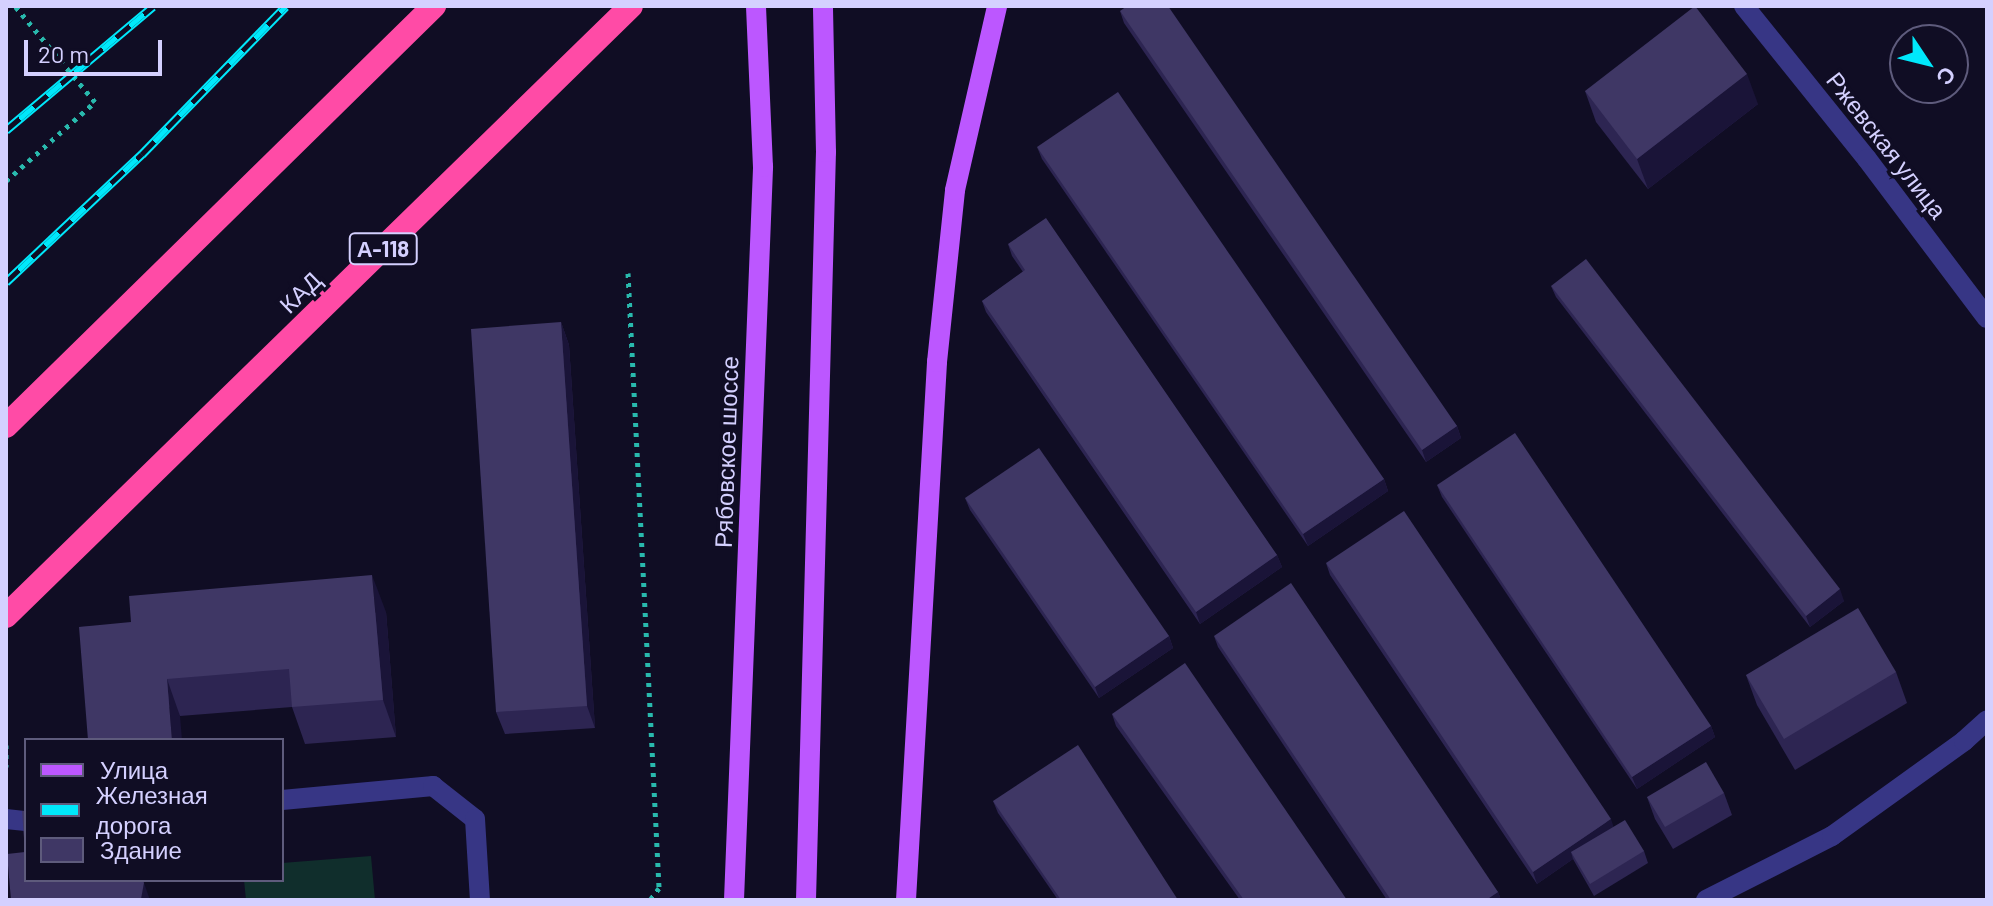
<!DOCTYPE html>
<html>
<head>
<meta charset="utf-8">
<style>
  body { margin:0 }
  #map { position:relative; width:1993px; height:906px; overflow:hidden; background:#100d24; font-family:Barlow,sans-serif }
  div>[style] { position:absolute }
  .green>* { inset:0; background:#102e2c }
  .path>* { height:5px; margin-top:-2.5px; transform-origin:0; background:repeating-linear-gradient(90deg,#29b9ad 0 4px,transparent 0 10px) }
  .minor>* { height:20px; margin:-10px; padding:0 10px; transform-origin:10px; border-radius:10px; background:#373685 }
  .major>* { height:20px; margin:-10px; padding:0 10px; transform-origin:10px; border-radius:10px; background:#bc57ff }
  .highway>* { height:24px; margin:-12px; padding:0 12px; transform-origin:12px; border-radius:12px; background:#ff4ba6 }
  .rail>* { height:9px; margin-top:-4.5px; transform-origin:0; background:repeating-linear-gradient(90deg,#100d24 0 18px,#00e8fb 0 36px); box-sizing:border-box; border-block:2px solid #00e8fb }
  .wall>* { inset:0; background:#2d2552 }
  .shaded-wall>* { inset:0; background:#1a1438 }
  .building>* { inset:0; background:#3f3765 }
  span { translate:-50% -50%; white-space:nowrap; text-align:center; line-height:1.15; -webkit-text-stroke:7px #100d24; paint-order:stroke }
  .shield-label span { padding:2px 6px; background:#100d24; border:2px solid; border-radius:6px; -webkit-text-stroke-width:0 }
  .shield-label { font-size:22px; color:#d4d0ff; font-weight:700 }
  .street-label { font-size:24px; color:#d4d0ff }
  .frame { position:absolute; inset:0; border:8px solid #d4d0ff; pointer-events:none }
  .legend { position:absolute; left:24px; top:738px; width:260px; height:144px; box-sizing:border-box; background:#100d24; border:2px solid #5e5b7c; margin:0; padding:10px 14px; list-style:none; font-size:24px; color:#d4d0ff }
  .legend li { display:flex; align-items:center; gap:16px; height:40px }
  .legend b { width:40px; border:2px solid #5e5b7c }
  .north { position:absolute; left:1889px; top:24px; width:80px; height:80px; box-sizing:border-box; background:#100d24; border:2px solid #5e5b7c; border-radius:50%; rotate:125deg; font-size:22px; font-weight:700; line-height:32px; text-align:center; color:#d4d0ff }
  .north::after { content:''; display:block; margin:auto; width:28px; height:36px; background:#00e8fb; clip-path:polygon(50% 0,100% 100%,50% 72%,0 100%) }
  .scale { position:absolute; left:24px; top:40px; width:138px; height:36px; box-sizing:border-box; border:4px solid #d4d0ff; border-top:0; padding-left:10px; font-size:24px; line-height:28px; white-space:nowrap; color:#d4d0ff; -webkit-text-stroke:6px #100d24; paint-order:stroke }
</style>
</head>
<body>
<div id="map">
  <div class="green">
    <i style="clip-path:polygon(371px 856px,375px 900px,246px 900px,244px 880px,282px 880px,282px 863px)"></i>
  </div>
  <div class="path">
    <i style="left:6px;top:181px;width:119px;rotate:-41.6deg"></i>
    <i style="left:95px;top:102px;width:125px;rotate:-129.8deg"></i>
    <i style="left:628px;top:273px;width:616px;rotate:87.11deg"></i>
    <i style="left:659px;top:888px;width:15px;rotate:127deg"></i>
    <i style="left:6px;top:745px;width:22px;rotate:90deg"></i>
  </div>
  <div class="minor">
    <i style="left:1744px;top:6px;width:196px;rotate:51.2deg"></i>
    <i style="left:1867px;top:159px;width:199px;rotate:53deg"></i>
    <i style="left:282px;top:800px;width:152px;rotate:-5.3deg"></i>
    <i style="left:433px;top:786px;width:53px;rotate:38.2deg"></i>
    <i style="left:475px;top:819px;width:81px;rotate:86.5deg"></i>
    <i style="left:6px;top:819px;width:20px;rotate:6deg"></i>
    <i style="left:1706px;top:900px;width:141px;rotate:-26.9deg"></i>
    <i style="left:1832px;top:836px;width:163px;rotate:-35.7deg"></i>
    <i style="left:1964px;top:741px;width:31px;rotate:-42deg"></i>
  </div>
  <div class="major">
    <i style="left:734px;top:900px;width:734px;rotate:-87.73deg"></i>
    <i style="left:763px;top:167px;width:161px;rotate:-92.5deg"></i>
    <i style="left:806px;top:900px;width:748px;rotate:-88.47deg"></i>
    <i style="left:826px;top:152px;width:146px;rotate:-91.2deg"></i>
    <i style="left:906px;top:900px;width:539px;rotate:-86.7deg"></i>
    <i style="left:937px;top:362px;width:173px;rotate:-84deg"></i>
    <i style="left:955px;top:190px;width:189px;rotate:-77.1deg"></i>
  </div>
  <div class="highway">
    <i style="left:6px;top:426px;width:600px;rotate:-44.46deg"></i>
    <i style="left:6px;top:616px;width:873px;rotate:-44.3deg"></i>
  </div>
  <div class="rail">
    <i style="left:6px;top:130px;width:192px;rotate:-40.1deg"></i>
    <i style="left:6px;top:282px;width:187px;rotate:-43.3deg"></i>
    <i style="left:142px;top:154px;width:206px;rotate:-45.8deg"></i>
  </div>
  <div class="wall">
    <i style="clip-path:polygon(1120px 11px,1457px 426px,1461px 438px,1426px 462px,1124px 23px)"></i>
    <i style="clip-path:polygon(1585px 91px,1758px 104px,1648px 189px,1596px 122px)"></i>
    <i style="clip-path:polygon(1037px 147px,1384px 479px,1388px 491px,1308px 546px,1042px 159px)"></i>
    <i style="clip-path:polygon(1008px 244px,1277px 555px,1282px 567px,1200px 624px,986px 312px,982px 301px,1023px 272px,1012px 256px)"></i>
    <i style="clip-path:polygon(1551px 286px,1844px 601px,1810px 627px,1556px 297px)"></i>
    <i style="clip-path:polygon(561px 322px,569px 345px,595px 728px,505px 734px,496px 712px)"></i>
    <i style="clip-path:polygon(1437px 485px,1711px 726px,1715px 737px,1637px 789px,1442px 497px)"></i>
    <i style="clip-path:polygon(965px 498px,1169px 636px,1173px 648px,1099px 698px,970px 510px)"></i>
    <i style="clip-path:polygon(1326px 563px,1613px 827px,1644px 851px,1648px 863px,1594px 896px,1573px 859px,1537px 884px,1330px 575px)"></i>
    <i style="clip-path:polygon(386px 612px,396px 737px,305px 744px,292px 707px,180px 716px,79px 627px)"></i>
    <i style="clip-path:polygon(1214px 636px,1498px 892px,1501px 900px,1387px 900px,1218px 647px)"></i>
    <i style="clip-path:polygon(1896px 672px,1907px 703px,1795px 770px,1757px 705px,1746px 675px)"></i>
    <i style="clip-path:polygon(1112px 714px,1347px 900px,1240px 900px,1116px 726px)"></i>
    <i style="clip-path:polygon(1724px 793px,1732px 815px,1673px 849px,1655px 819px,1647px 797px)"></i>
    <i style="clip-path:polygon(993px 801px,1178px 900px,1058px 900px,998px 813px)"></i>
  </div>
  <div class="shaded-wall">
    <i style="clip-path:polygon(1747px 74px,1758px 104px,1648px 189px,1637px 159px)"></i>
    <i style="clip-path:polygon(561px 322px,569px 345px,595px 728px,587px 706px)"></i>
    <i style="clip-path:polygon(1457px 426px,1461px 438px,1426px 462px,1422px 450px)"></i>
    <i style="clip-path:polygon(1384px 479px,1388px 491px,1308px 546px,1303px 534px)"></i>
    <i style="clip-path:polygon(1277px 555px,1282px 567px,1200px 624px,1196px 612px)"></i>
    <i style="clip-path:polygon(372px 575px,386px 612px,396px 737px,383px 700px)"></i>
    <i style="clip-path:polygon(1840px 589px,1844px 601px,1810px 627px,1806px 616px)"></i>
    <i style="clip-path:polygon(1169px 636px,1173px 648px,1099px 698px,1095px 687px)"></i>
    <i style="clip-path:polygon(167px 679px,180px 716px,182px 740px,172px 740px)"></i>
    <i style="clip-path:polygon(1711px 726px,1715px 737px,1637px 789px,1632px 777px)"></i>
    <i style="clip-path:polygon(1611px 819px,1615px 831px,1571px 852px,1573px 859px,1537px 884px,1533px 872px)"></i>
    <i style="clip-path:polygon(144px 883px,150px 900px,140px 900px)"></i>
    <i style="clip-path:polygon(1498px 892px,1501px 900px,1486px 900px)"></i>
  </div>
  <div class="building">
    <i style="clip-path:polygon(1127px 6px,1168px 6px,1457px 426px,1422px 450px,1120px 11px)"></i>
    <i style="clip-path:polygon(1695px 6px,1747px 74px,1637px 159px,1585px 91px)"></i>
    <i style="clip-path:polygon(1118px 92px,1384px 479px,1303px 534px,1037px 147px)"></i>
    <i style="clip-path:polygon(1046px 218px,1277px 555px,1196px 612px,982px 301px,1025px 270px,1008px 244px)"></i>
    <i style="clip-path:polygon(1586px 259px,1840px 589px,1806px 616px,1551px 286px)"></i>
    <i style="clip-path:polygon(561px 322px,587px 706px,496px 712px,471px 329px)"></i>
    <i style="clip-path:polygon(1515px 433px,1711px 726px,1632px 777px,1437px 485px)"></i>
    <i style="clip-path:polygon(1039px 448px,1169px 636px,1095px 687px,965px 498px)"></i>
    <i style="clip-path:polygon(1404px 511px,1611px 819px,1533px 872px,1326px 563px)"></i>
    <i style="clip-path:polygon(372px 575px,383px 700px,292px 707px,289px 669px,167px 679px,172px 740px,88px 740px,79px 627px,131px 622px,129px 596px)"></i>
    <i style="clip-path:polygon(1291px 583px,1498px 892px,1486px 900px,1391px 900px,1214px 636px)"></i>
    <i style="clip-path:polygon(1858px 608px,1896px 672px,1784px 739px,1746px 675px)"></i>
    <i style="clip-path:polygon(1185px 663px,1347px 900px,1244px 900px,1112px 714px)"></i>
    <i style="clip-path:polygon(1078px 745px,1178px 900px,1061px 900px,993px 801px)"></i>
    <i style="clip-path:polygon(1706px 762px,1724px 793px,1665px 827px,1647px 797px)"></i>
    <i style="clip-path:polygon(22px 811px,26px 811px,26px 880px,143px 880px,144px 883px,141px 899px,140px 900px,11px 900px,7px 854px,25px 852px)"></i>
    <i style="clip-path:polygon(1625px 820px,1644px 851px,1590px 884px,1571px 852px)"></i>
  </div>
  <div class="shield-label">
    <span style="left:383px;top:249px">А-118</span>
  </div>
  <div class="street-label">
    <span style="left:1887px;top:145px;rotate:52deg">Ржевская улица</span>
    <span style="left:300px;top:292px;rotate:-44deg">КАД</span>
    <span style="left:726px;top:452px;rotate:-88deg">Рябовское шоссе</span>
  </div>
  <div class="frame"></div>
  <ul class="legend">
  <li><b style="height:10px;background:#bc57ff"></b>Улица</li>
  <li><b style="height:10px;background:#00e8fb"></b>Железная дорога</li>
  <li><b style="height:22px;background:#3f3765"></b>Здание</li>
  </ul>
  <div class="north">С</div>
  <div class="scale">20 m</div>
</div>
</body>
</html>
